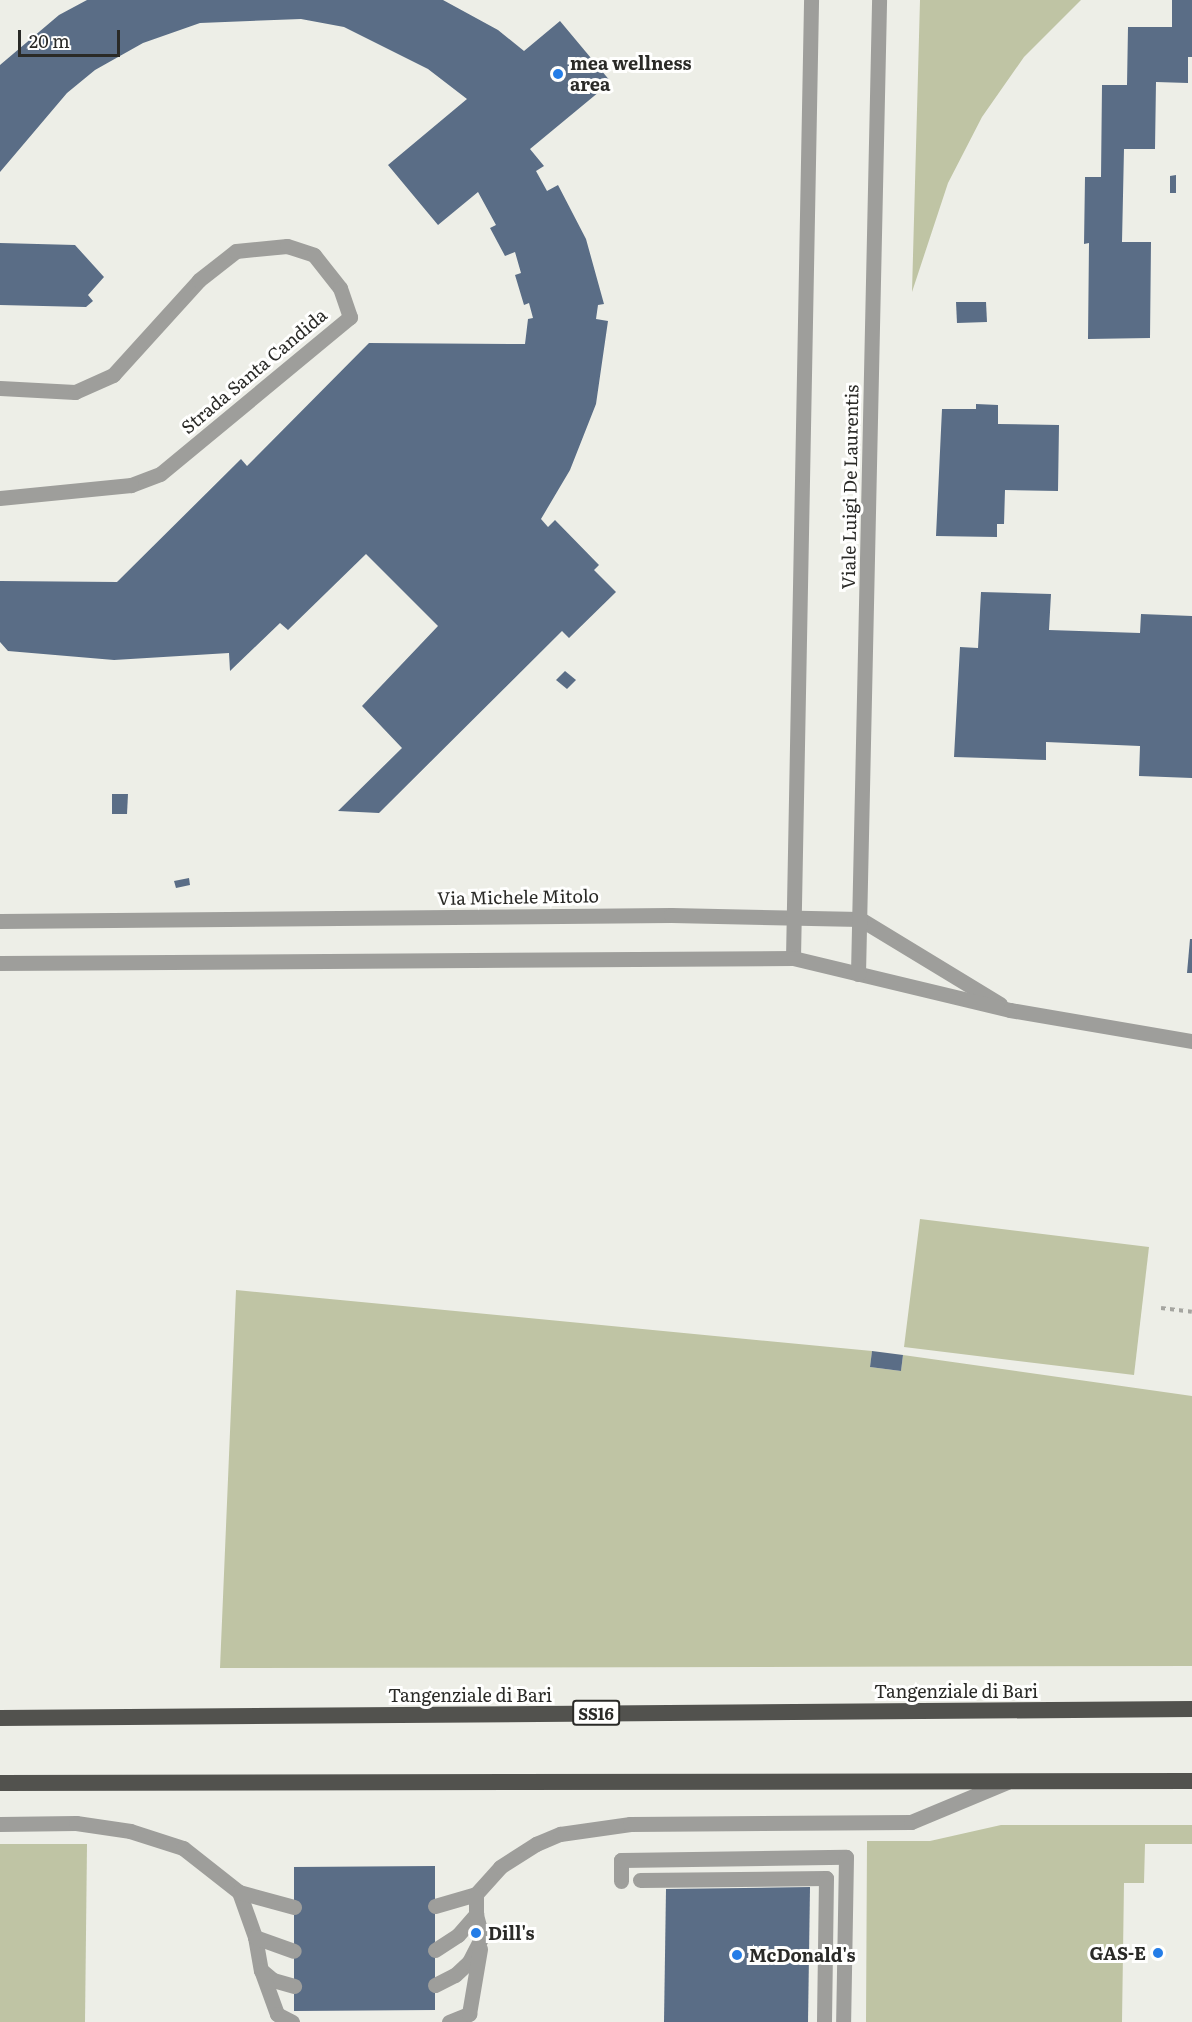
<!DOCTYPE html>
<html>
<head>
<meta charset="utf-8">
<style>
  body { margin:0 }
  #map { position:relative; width:1192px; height:2022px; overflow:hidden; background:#edeee7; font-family:Literata,serif }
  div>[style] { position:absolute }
  .green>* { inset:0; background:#bfc4a4 }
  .building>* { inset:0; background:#5a6d86 }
  .path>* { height:4px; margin-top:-2px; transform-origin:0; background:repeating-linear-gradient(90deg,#a5a5a0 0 4.5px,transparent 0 9px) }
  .service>* { height:15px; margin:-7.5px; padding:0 7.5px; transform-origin:7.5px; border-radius:7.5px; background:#9e9e9b }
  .minor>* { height:15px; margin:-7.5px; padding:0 7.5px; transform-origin:7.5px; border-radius:7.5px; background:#9e9e9b }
  .tertiary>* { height:15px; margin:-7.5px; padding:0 7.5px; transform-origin:7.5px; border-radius:7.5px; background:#9e9e9b }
  .trunk>* { height:16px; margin:-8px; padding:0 8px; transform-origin:8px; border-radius:8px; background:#52524e }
  .dots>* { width:16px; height:16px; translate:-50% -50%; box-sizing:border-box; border:3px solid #fffffe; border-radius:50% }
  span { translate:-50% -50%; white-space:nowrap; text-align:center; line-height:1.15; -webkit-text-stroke:6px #fffffe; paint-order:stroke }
  .shield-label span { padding:2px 4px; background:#fffffe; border:2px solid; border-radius:4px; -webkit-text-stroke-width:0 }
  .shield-label { font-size:16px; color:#2a2a27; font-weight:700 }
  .poi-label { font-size:18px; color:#2a2a27; font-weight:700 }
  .left { translate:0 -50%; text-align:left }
  .right { translate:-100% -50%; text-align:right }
  .street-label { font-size:18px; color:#2a2a27 }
  .scale { position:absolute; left:18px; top:30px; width:102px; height:27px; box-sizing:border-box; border:3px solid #2a2a27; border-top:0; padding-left:8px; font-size:18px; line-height:21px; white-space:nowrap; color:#2a2a27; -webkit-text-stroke:4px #fffffe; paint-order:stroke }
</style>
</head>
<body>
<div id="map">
  <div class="green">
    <i style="clip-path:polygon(920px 0,1081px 0,1024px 57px,982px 117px,948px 183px,912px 292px)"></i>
    <i style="clip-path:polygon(920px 1219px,1149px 1247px,1134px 1375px,904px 1347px)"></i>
    <i style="clip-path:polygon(236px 1290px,872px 1351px,870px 1367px,901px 1371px,903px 1355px,1192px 1396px,1192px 1666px,220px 1668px)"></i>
    <i style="clip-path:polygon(1001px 1825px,1192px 1825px,1192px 1844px,1145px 1844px,1144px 1883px,1124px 1883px,1122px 2022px,866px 2022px,867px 1841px,930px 1841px)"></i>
    <i style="clip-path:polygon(0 1844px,87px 1844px,85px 2022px,0 2022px)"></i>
  </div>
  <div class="building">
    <i style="clip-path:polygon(87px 0,443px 0,498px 30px,524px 51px,560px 21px,611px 82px,530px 149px,544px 166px,536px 171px,547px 191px,558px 185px,586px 239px,604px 304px,598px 305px,596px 319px,608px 321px,596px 404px,570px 470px,541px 519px,548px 527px,555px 520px,599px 565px,594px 570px,616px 592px,569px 638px,562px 631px,379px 813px,338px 811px,402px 748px,362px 706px,438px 626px,366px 554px,288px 630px,280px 623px,230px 671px,229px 653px,114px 660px,8px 651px,0 642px,0 581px,117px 582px,241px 459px,247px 466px,369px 343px,525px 344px,528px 319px,533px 318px,529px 303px,524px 305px,515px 275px,521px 273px,515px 252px,505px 256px,490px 228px,496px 225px,478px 192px,438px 225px,388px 165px,467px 99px,428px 69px,344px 27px,301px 19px,200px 23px,143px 43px,95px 70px,67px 93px,0 172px,0 65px,59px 15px)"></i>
    <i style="clip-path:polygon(1172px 0,1192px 0,1192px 57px,1188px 57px,1188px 83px,1156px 82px,1155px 149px,1124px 149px,1122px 242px,1151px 242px,1150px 338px,1088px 339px,1089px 243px,1084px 244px,1085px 177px,1101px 177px,1102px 85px,1127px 85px,1128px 27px,1172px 27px)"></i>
    <i style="clip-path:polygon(1176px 175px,1176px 193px,1170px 193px,1170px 176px)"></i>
    <i style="clip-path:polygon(0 243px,75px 245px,104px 277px,88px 295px,93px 301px,86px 307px,0 305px)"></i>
    <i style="clip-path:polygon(956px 302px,986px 302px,987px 322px,957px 323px)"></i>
    <i style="clip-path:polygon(976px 404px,998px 405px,998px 424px,1059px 425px,1058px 491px,1005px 490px,1004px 524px,997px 524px,997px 537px,936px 536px,942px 409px,976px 409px)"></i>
    <i style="clip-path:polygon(981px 592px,1051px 594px,1049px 630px,1140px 633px,1141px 614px,1192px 616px,1192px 778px,1139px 776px,1140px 746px,1046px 742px,1046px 760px,954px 757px,960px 647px,978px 648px)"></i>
    <i style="clip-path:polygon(565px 671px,576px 680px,567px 689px,556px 680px)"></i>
    <i style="clip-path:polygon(112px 794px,128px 794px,127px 814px,112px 814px)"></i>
    <i style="clip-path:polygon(189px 878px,190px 885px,176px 888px,174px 881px)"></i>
    <i style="clip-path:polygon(1190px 939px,1192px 939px,1192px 973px,1187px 973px)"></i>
    <i style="clip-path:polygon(872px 1351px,903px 1355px,901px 1371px,870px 1367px)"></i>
    <i style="clip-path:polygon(435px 1866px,435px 2010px,294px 2011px,294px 1867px)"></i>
    <i style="clip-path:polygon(810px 1887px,808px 2022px,664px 2022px,666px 1889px)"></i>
  </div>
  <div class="path">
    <i style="left:1161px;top:1308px;width:31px;rotate:7deg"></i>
  </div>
  <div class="service">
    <i style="left:0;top:1824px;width:76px;rotate:-0.8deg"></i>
    <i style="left:76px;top:1823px;width:55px;rotate:8.4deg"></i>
    <i style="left:130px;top:1831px;width:56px;rotate:17.8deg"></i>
    <i style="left:183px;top:1848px;width:71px;rotate:38.2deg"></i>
    <i style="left:239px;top:1892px;width:48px;rotate:70.4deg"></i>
    <i style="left:255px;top:1937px;width:34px;rotate:80deg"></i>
    <i style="left:261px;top:1970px;width:16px;rotate:40deg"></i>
    <i style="left:273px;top:1980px;width:22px;rotate:16deg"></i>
    <i style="left:640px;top:1880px;width:186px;rotate:-0.6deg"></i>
    <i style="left:826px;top:1878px;width:144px;rotate:90.8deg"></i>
    <i style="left:621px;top:1881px;width:21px;rotate:-90deg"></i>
    <i style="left:621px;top:1860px;width:225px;rotate:-0.8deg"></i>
    <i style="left:846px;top:1857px;width:165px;rotate:91deg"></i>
    <i style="left:239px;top:1892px;width:57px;rotate:15.3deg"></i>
    <i style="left:435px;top:1906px;width:43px;rotate:-16.3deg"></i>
    <i style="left:476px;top:1894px;width:36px;rotate:-48deg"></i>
    <i style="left:500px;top:1867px;width:43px;rotate:-32.6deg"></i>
    <i style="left:536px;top:1844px;width:26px;rotate:-23deg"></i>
    <i style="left:560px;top:1834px;width:71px;rotate:-8.1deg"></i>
    <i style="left:630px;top:1824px;width:281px;rotate:-0.4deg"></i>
    <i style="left:911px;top:1822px;width:104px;rotate:-22.6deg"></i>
    <i style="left:255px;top:1937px;width:41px;rotate:19.7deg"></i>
    <i style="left:435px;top:1950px;width:27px;rotate:-33deg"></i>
    <i style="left:458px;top:1935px;width:28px;rotate:-49deg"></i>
    <i style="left:261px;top:1970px;width:47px;rotate:70deg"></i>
    <i style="left:277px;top:2014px;width:17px;rotate:28deg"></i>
    <i style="left:435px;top:1985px;width:22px;rotate:-27deg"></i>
    <i style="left:455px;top:1975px;width:19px;rotate:-43deg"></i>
    <i style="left:469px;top:1962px;width:28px;rotate:-63deg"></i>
    <i style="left:482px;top:1937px;width:24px;rotate:-105deg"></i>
    <i style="left:476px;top:1914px;width:20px;rotate:-90deg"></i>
    <i style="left:449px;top:2022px;width:22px;rotate:-22deg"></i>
    <i style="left:469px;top:2014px;width:66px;rotate:-80.4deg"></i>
  </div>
  <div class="minor">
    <i style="left:0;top:388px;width:75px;rotate:3.1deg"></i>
    <i style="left:75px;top:392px;width:42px;rotate:-24.1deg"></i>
    <i style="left:113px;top:375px;width:128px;rotate:-47.8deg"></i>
    <i style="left:199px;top:280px;width:47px;rotate:-38.1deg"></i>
    <i style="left:236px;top:251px;width:51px;rotate:-5.6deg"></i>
    <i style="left:287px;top:246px;width:28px;rotate:18deg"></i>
    <i style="left:314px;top:255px;width:42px;rotate:51.8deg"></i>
    <i style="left:340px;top:288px;width:31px;rotate:71deg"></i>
    <i style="left:350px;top:317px;width:246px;rotate:140.4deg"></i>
    <i style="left:160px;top:474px;width:31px;rotate:159deg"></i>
    <i style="left:131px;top:485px;width:132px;rotate:174.3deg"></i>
  </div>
  <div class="tertiary">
    <i style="left:0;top:921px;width:671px;rotate:-0.51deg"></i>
    <i style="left:671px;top:915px;width:189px;rotate:1.2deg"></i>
    <i style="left:860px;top:919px;width:164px;rotate:31.3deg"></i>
    <i style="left:793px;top:958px;width:958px;rotate:-88.92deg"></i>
    <i style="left:0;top:963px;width:793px;rotate:-0.36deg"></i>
    <i style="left:793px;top:958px;width:223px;rotate:13.5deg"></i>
    <i style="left:1010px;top:1010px;width:185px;rotate:9.7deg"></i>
    <i style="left:858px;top:974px;width:974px;rotate:-88.76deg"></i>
  </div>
  <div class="trunk">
    <i style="left:0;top:1718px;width:1192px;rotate:-0.43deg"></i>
    <i style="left:0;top:1783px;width:1192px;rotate:-0.1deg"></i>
  </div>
  <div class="dots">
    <i style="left:558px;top:74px;background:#247de7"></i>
    <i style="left:476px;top:1933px;background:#247de7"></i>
    <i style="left:1158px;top:1953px;background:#247de7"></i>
    <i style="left:737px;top:1955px;background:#247de7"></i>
  </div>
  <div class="shield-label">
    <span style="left:596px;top:1713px">SS16</span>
  </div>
  <div class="poi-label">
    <span class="left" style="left:570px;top:74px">mea wellness<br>area</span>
    <span class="left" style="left:488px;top:1933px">Dill's</span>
    <span class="right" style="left:1146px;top:1953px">GAS-E</span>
    <span class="left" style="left:749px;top:1955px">McDonald's</span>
  </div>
  <div class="street-label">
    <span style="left:254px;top:371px;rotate:-40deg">Strada Santa Candida</span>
    <span style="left:850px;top:487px;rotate:-89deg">Viale Luigi De Laurentis</span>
    <span style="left:518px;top:897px;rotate:-1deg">Via Michele Mitolo</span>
    <span style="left:956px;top:1691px">Tangenziale di Bari</span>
    <span style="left:470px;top:1695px">Tangenziale di Bari</span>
  </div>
  <div class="scale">20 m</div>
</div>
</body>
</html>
